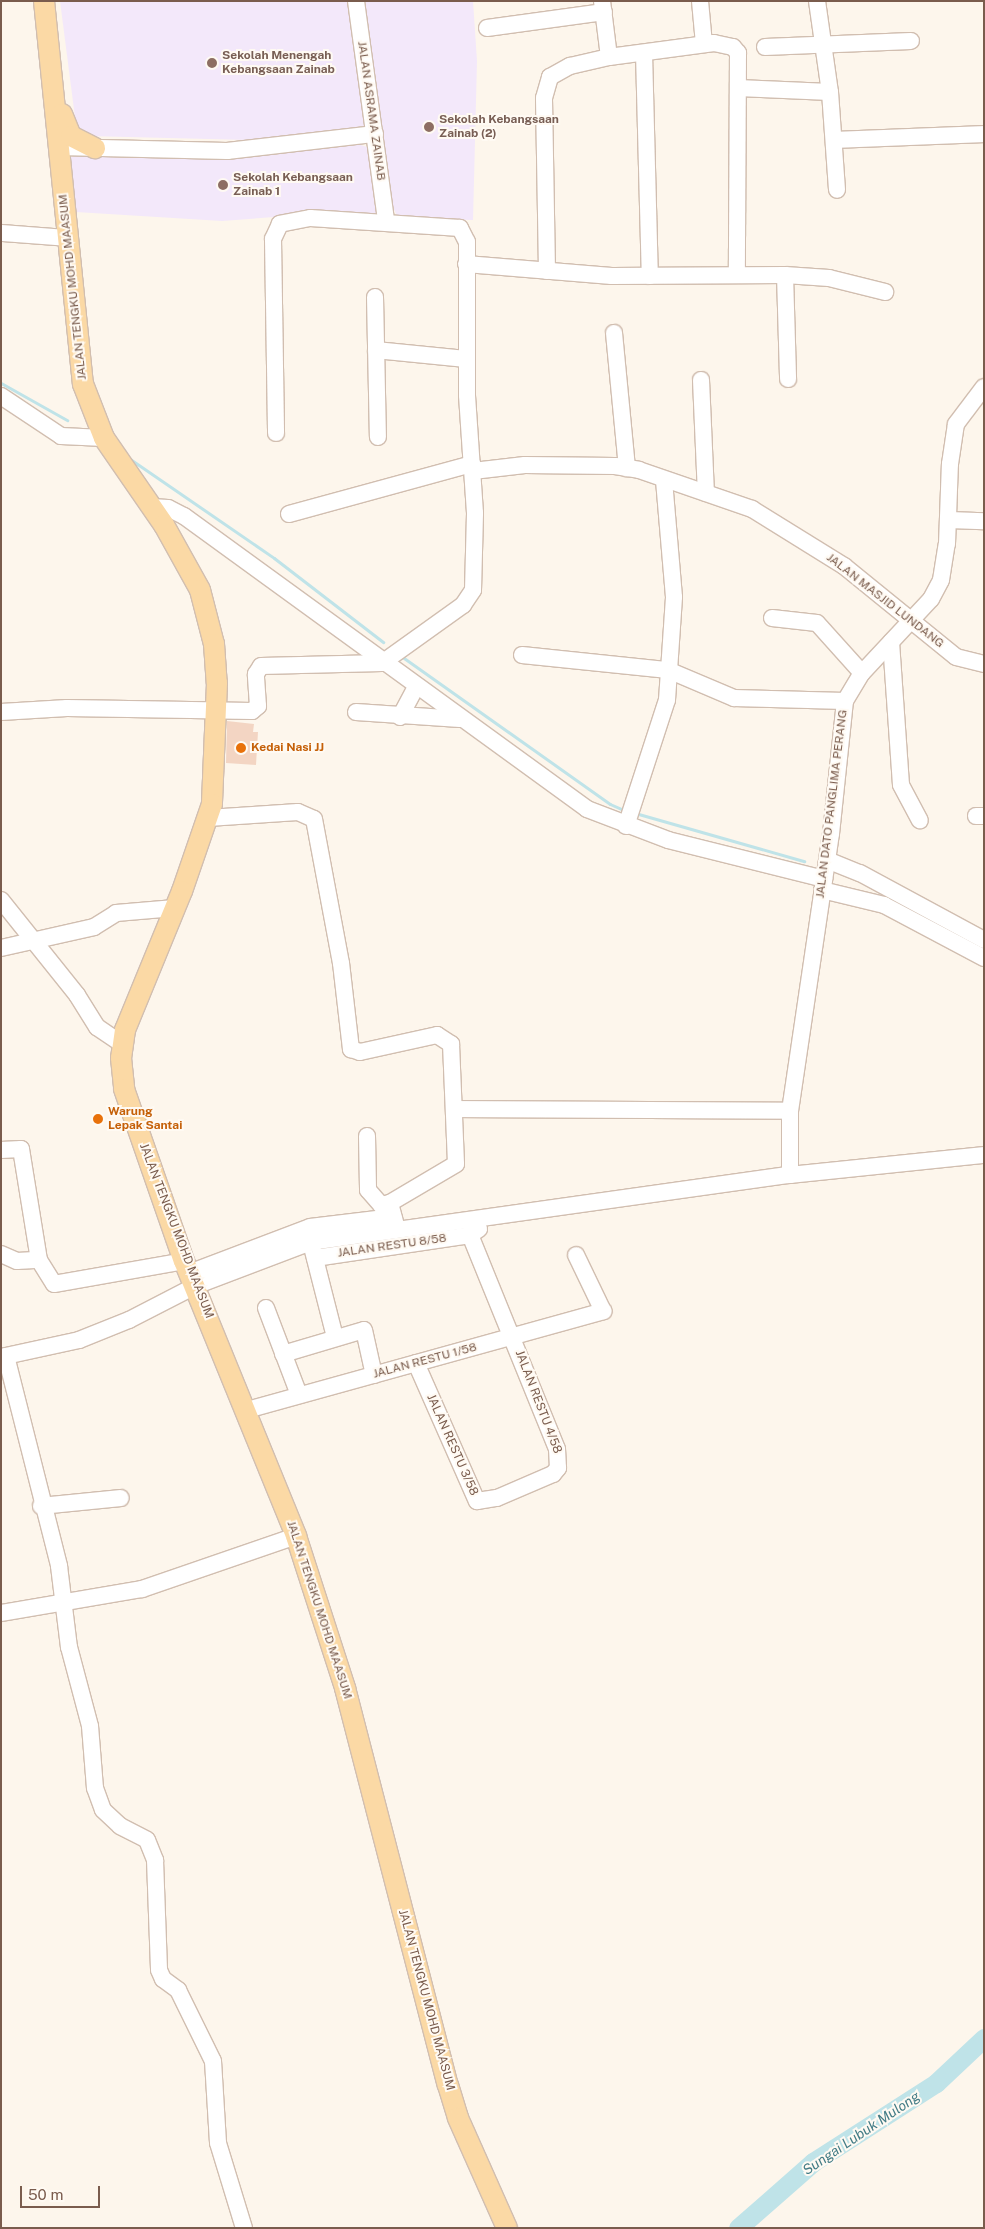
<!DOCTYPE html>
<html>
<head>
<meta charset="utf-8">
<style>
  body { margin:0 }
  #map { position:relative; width:985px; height:2229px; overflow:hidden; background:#fdf6ec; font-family:"Public Sans",sans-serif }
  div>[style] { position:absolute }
  .education>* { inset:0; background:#f3e8fa }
  .stream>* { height:3px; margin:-1.5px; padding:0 1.5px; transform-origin:1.5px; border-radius:1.5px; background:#bfe3e8 }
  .river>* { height:19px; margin:-9.5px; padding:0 9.5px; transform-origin:9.5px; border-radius:9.5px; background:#bfe3e8 }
  .building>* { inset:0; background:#f3d5c3 }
  .roads { filter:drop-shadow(1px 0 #d1beb0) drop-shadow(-1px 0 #d1beb0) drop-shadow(0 1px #d1beb0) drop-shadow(0 -1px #d1beb0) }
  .minor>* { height:16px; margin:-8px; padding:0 8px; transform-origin:8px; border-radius:8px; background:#fff }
  .major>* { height:20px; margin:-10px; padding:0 10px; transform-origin:10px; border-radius:10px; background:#fbd9a5 }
  .dots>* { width:14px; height:14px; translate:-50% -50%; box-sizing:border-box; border:2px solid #fffaf3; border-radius:50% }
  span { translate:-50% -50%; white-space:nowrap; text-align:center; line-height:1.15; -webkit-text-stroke:4px #fffaf3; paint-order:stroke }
  .education-label { font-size:12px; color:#785e54; font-weight:700 }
  .left { translate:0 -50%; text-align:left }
  .street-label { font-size:12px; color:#7a5c4d }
  .food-label { font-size:12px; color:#c56008; font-weight:700 }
  .water-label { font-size:14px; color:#437c86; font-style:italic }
  .frame { position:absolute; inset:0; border:2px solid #7a5c4d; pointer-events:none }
  .scale { position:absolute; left:20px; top:2186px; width:80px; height:22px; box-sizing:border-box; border:2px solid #7a5c4d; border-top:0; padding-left:6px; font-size:15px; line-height:18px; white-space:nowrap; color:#7a5c4d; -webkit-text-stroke:4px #fffaf3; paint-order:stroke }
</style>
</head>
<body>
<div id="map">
  <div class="education">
    <i style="clip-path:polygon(60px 1px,349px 1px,365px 126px,249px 140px,87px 136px,76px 125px)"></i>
    <i style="clip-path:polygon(364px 1px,473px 1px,477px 61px,473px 220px,398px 218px,392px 205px)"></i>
    <i style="clip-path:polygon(354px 143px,367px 147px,377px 217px,314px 214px,222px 221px,76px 212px,70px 158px,75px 155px)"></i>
  </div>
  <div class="stream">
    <i style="left:1px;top:383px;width:76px;rotate:29.3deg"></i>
    <i style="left:130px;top:459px;width:175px;rotate:34.5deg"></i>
    <i style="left:274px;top:558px;width:138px;rotate:37.6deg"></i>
    <i style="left:401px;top:656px;width:256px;rotate:35.3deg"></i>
    <i style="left:610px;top:804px;width:17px;rotate:24deg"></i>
    <i style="left:635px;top:813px;width:176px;rotate:15.9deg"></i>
  </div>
  <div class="river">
    <i style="left:738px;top:2228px;width:100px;rotate:-41.3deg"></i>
    <i style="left:813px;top:2162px;width:146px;rotate:-32.7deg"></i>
    <i style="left:936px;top:2083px;width:66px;rotate:-43.2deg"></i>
  </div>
  <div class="building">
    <i style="clip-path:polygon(227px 721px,254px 724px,253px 732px,258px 732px,256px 765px,226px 763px)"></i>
  </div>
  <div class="roads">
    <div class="minor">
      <i style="left:356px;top:1px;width:222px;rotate:82.2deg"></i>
      <i style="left:602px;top:1px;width:56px;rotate:82.9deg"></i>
      <i style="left:700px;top:1px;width:43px;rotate:84.7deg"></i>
      <i style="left:817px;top:1px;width:92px;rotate:81.9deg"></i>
      <i style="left:830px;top:92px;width:98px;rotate:85.9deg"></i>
      <i style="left:487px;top:28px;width:118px;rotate:-7.8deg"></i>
      <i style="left:765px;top:47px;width:146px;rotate:-2.4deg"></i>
      <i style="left:644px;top:53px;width:223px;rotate:88.5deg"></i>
      <i style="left:738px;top:88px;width:92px;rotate:2.5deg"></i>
      <i style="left:835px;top:140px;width:149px;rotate:-2.3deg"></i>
      <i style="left:59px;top:147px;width:168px;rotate:1.4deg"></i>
      <i style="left:227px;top:151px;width:149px;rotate:-6.6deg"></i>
      <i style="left:1px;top:233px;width:67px;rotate:4.3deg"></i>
      <i style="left:466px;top:264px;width:146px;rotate:4.7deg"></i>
      <i style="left:612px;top:276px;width:173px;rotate:-0.3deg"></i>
      <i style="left:785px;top:275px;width:44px;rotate:3.9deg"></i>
      <i style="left:829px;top:278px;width:58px;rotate:14deg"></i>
      <i style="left:547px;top:271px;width:173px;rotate:-91deg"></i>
      <i style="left:544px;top:98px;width:22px;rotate:-74deg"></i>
      <i style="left:550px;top:77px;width:23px;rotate:-29deg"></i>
      <i style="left:570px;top:66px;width:40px;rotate:-13deg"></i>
      <i style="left:609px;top:57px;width:106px;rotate:-7.6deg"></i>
      <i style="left:714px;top:43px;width:19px;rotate:12deg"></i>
      <i style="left:733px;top:47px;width:8px;rotate:50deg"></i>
      <i style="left:738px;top:53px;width:221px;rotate:90.3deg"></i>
      <i style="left:785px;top:275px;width:104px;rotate:88.3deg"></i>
      <i style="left:375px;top:297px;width:140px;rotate:88.8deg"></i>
      <i style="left:614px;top:333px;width:136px;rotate:84.5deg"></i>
      <i style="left:376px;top:350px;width:90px;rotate:5.7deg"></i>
      <i style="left:701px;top:380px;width:113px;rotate:87.5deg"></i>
      <i style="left:1px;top:396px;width:72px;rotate:33.7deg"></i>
      <i style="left:61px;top:436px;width:43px;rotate:2.7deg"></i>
      <i style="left:473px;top:471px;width:52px;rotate:-6.6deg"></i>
      <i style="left:525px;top:465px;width:90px;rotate:0.6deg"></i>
      <i style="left:615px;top:466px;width:24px;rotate:9deg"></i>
      <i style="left:639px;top:470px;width:120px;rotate:19deg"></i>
      <i style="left:752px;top:509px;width:108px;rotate:31.8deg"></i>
      <i style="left:844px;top:566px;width:144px;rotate:39.1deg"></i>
      <i style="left:956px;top:657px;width:29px;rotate:14deg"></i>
      <i style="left:151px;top:507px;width:17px;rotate:3deg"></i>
      <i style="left:168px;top:508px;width:18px;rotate:27deg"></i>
      <i style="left:184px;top:516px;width:498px;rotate:36deg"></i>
      <i style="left:587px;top:809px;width:87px;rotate:20.9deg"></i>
      <i style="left:668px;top:840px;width:161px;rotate:14deg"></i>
      <i style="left:289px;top:514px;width:190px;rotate:-15.3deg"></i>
      <i style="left:949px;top:520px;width:35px;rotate:2deg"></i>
      <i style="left:772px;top:618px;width:45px;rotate:6.3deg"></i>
      <i style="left:817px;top:623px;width:67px;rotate:48deg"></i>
      <i style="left:891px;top:642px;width:143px;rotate:86deg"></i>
      <i style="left:901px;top:785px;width:40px;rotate:62deg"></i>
      <i style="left:522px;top:655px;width:147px;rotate:5.9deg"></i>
      <i style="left:668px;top:670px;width:72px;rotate:23deg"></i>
      <i style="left:734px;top:698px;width:111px;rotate:1.5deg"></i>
      <i style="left:1px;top:712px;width:66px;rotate:-3.5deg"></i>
      <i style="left:67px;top:708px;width:185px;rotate:0.9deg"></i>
      <i style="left:252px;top:711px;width:8px;rotate:-40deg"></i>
      <i style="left:258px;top:706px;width:32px;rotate:-94deg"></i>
      <i style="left:256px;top:674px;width:9px;rotate:-58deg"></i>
      <i style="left:261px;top:666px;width:121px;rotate:-1.4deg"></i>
      <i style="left:382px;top:663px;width:100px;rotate:-35.6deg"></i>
      <i style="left:463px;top:605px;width:18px;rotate:-56deg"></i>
      <i style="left:473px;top:590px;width:77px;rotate:-88.5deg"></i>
      <i style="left:475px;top:513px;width:118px;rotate:-93.9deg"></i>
      <i style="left:467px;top:395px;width:153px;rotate:-90deg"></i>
      <i style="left:467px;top:242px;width:16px;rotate:-117deg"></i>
      <i style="left:460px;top:228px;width:150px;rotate:-176.2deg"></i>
      <i style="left:310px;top:218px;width:31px;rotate:169deg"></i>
      <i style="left:280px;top:224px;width:17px;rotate:115deg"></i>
      <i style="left:273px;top:239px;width:194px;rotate:89.1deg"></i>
      <i style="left:356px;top:712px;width:104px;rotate:3.9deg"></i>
      <i style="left:400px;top:717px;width:34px;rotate:-62deg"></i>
      <i style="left:976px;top:816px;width:8px"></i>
      <i style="left:208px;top:818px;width:90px;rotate:-3.8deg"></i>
      <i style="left:298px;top:812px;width:17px;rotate:24deg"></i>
      <i style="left:314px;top:819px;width:147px;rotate:79.4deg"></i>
      <i style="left:341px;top:963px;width:87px;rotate:83.4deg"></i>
      <i style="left:351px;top:1049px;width:9px;rotate:18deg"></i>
      <i style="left:360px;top:1052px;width:79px;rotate:-12.4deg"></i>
      <i style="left:437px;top:1035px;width:17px;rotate:33deg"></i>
      <i style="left:451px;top:1044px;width:120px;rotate:87.6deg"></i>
      <i style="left:456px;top:1164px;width:77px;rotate:149.4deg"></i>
      <i style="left:390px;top:1203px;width:27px;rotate:75deg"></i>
      <i style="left:626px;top:826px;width:133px;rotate:-72deg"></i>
      <i style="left:667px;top:700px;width:103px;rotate:-86.1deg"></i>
      <i style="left:674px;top:597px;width:117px;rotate:-94.9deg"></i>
      <i style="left:827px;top:860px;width:35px;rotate:22deg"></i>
      <i style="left:860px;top:873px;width:141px;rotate:28.4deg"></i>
      <i style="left:822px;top:890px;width:64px;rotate:13.6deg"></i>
      <i style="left:884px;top:905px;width:113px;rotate:27.9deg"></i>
      <i style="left:1px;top:900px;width:122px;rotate:51.3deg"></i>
      <i style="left:77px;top:995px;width:38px;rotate:58deg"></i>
      <i style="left:97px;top:1027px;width:30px;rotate:34deg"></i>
      <i style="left:1px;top:948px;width:95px;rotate:-12.7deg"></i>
      <i style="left:94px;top:927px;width:26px;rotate:-32deg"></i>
      <i style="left:116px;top:913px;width:59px;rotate:-4.8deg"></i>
      <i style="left:456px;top:1109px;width:334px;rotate:0.3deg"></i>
      <i style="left:367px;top:1136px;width:54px;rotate:88.9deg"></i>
      <i style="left:368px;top:1190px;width:20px;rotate:49deg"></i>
      <i style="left:381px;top:1205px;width:9px;rotate:-13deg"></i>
      <i style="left:1px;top:1150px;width:20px;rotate:-3deg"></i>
      <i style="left:21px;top:1149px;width:112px;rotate:80.8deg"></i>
      <i style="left:39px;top:1260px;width:28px;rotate:58deg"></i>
      <i style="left:54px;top:1284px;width:132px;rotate:-10deg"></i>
      <i style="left:790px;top:1175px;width:64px;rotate:-90deg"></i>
      <i style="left:790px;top:1111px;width:280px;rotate:-81.6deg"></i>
      <i style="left:831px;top:834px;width:134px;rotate:-84deg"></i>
      <i style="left:845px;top:701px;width:33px;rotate:-59deg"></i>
      <i style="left:862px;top:673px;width:101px;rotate:-47deg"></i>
      <i style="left:931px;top:599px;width:21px;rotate:-62deg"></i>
      <i style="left:941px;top:580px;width:36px;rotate:-81deg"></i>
      <i style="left:947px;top:544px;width:80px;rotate:-87.9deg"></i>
      <i style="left:950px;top:464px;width:40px;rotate:-81.5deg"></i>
      <i style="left:956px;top:424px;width:46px;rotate:-52.9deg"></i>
      <i style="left:312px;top:1247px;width:93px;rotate:75.7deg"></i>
      <i style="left:1px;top:1254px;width:17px;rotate:24deg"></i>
      <i style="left:17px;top:1261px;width:22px;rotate:-3deg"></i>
      <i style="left:315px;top:1258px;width:157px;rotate:-8.4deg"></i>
      <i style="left:470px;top:1235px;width:11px;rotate:-34deg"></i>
      <i style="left:189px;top:1273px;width:129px;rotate:-20.8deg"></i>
      <i style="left:310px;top:1227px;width:84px;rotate:-6.9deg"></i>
      <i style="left:266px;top:1308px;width:93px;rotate:69.2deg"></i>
      <i style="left:283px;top:1354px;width:84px;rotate:-16.5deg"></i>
      <i style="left:364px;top:1330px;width:46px;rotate:77.5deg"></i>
      <i style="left:6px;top:1356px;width:217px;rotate:75.8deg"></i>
      <i style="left:59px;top:1566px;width:82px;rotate:83deg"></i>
      <i style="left:69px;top:1647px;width:82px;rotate:75.1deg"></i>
      <i style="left:90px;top:1726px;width:62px;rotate:85.4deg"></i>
      <i style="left:95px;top:1788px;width:23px;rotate:70deg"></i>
      <i style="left:103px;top:1810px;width:23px;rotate:43deg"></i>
      <i style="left:120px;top:1826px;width:30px;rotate:27deg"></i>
      <i style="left:147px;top:1840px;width:22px;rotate:68deg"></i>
      <i style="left:155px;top:1860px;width:110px;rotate:87.9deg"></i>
      <i style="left:159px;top:1970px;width:10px;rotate:66deg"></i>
      <i style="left:163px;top:1979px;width:19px;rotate:36deg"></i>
      <i style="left:178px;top:1990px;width:79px;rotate:63.8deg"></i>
      <i style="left:213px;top:2061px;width:82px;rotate:86.5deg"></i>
      <i style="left:218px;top:2143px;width:89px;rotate:73deg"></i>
      <i style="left:1px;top:1357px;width:80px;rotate:-12.3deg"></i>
      <i style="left:79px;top:1340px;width:54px;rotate:-21.8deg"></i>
      <i style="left:129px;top:1320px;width:74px;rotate:-27.3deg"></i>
      <i style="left:195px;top:1286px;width:124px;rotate:-20.8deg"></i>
      <i style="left:311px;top:1242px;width:484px;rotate:-8deg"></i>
      <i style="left:790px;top:1175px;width:195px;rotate:-5.9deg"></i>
      <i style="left:416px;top:1363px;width:151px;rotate:66.2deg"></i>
      <i style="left:477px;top:1501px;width:20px;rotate:-9deg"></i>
      <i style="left:497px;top:1498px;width:61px;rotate:-23.2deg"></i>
      <i style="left:553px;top:1474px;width:8px;rotate:-50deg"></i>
      <i style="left:558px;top:1468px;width:19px;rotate:-93deg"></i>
      <i style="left:557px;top:1449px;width:231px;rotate:-112.1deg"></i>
      <i style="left:247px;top:1410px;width:370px;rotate:-15.5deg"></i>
      <i style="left:603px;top:1311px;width:62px;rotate:-115.7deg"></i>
      <i style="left:41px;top:1506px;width:80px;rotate:-5.7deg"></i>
      <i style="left:1px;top:1613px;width:143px;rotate:-9.7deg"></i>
      <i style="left:142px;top:1589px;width:163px;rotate:-19deg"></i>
    </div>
    <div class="major">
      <i style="left:44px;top:1px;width:385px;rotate:84.2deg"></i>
      <i style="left:83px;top:384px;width:58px;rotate:68.7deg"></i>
      <i style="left:104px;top:438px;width:106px;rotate:55.4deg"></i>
      <i style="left:164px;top:525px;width:74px;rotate:61deg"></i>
      <i style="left:200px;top:590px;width:56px;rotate:75.5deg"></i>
      <i style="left:214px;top:644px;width:39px;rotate:86deg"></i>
      <i style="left:217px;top:683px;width:121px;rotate:92.4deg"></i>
      <i style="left:212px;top:804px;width:92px;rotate:109deg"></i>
      <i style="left:182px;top:891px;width:150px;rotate:112.3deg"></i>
      <i style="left:125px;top:1030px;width:28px;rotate:98deg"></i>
      <i style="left:121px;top:1058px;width:31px;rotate:84deg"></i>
      <i style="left:124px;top:1089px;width:182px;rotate:70.8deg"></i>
      <i style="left:184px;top:1261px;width:297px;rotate:67.8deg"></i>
      <i style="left:296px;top:1536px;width:160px;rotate:72.1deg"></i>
      <i style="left:345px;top:1688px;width:410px;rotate:75.5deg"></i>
      <i style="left:448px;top:2085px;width:34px;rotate:73deg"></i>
      <i style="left:458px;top:2118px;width:120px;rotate:66deg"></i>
      <i style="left:62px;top:114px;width:24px;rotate:68deg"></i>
      <i style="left:71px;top:136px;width:27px;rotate:27deg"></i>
    </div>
  </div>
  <div class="dots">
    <i style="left:212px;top:63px;background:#8d6e63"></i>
    <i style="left:429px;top:127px;background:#8d6e63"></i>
    <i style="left:223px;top:185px;background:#8d6e63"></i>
    <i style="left:241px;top:748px;background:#e8710a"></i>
    <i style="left:98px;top:1119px;background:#e8710a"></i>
  </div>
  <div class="education-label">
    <span class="left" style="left:222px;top:63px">Sekolah Menengah<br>Kebangsaan Zainab</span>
    <span class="left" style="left:439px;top:127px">Sekolah Kebangsaan<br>Zainab (2)</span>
    <span class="left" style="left:233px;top:185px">Sekolah Kebangsaan<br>Zainab 1</span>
  </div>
  <div class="street-label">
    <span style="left:371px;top:111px;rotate:82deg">JALAN ASRAMA ZAINAB</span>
    <span style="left:73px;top:287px;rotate:-96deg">JALAN TENGKU MOHD MAASUM</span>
    <span style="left:885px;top:601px;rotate:38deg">JALAN MASJID LUNDANG</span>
    <span style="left:832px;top:804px;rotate:-83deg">JALAN DATO PANGLIMA PERANG</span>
    <span style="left:176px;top:1231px;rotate:69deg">JALAN TENGKU MOHD MAASUM</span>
    <span style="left:392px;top:1246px;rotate:-8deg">JALAN RESTU 8/58</span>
    <span style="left:425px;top:1361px;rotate:-15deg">JALAN RESTU 1/58</span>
    <span style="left:538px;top:1402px;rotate:69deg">JALAN RESTU 4/58</span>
    <span style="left:452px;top:1445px;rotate:66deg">JALAN RESTU 3/58</span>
    <span style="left:319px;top:1610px;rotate:72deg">JALAN TENGKU MOHD MAASUM</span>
    <span style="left:426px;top:2000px;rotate:75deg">JALAN TENGKU MOHD MAASUM</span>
  </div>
  <div class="food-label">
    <span class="left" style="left:251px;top:748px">Kedai Nasi JJ</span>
    <span class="left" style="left:108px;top:1119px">Warung<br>Lepak Santai</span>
  </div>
  <div class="water-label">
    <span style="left:861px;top:2133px;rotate:-34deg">Sungai Lubuk Mulong</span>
  </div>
  <div class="frame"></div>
  <div class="scale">50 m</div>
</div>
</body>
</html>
